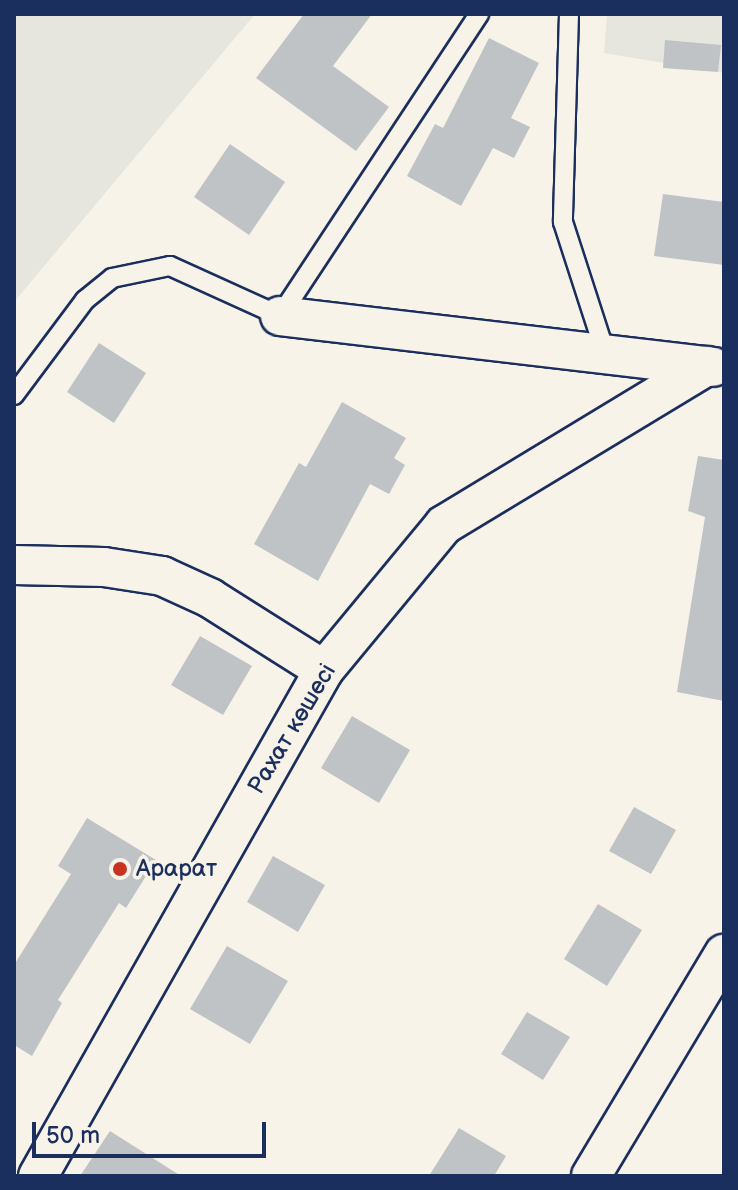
<!DOCTYPE html>
<html>
<head>
<meta charset="utf-8">
<style>
  body { margin:0 }
  #map { position:relative; width:738px; height:1190px; overflow:hidden; background:#f7f3e8; font-family:"Balsamiq Sans",sans-serif }
  div>[style] { position:absolute }
  .built>* { inset:0; background:#e6e5de }
  .building>* { inset:0; background:#c0c3c5 }
  .roads { filter:drop-shadow(2px 0 #1b2f5e) drop-shadow(-2px 0 #1b2f5e) drop-shadow(0 2px #1b2f5e) drop-shadow(0 -2px #1b2f5e) }
  .service>* { height:18px; margin:-9px; padding:0 9px; transform-origin:9px; border-radius:9px; background:#f7f3e8 }
  .minor>* { height:38px; margin:-19px; padding:0 19px; transform-origin:19px; border-radius:19px; background:#f7f3e8 }
  .dots>* { width:22px; height:22px; translate:-50% -50%; box-sizing:border-box; border:4px solid #f7f3e8; border-radius:50% }
  span { translate:-50% -50%; white-space:nowrap; text-align:center; line-height:1.15; -webkit-text-stroke:7px #f7f3e8; paint-order:stroke }
  .street-label { font-size:24px; color:#1b2f5e }
  .poi-label { font-size:24px; color:#1b2f5e }
  .left { translate:0 -50%; text-align:left }
  .frame { position:absolute; inset:0; border:16px solid #1b2f5e; pointer-events:none }
  .scale { position:absolute; left:32px; top:1122px; width:234px; height:36px; box-sizing:border-box; border:4px solid #1b2f5e; border-top:0; padding-left:10px; font-size:24px; line-height:28px; white-space:nowrap; color:#1b2f5e; -webkit-text-stroke:6px #f7f3e8; paint-order:stroke }
</style>
</head>
<body>
<div id="map">
  <div class="built">
    <i style="clip-path:polygon(14px 14px,255px 14px,14px 302px)"></i>
    <i style="clip-path:polygon(607px 14px,724px 14px,724px 73px,604px 53px)"></i>
  </div>
  <div class="building">
    <i style="clip-path:polygon(304px 14px,372px 14px,333px 66px,389px 107px,356px 151px,256px 78px)"></i>
    <i style="clip-path:polygon(489px 38px,539px 63px,511px 118px,530px 127px,514px 158px,493px 148px,461px 206px,407px 176px,435px 124px,443px 128px)"></i>
    <i style="clip-path:polygon(665px 40px,721px 45px,718px 72px,663px 68px)"></i>
    <i style="clip-path:polygon(230px 144px,285px 182px,249px 235px,194px 197px)"></i>
    <i style="clip-path:polygon(663px 194px,724px 202px,724px 265px,654px 256px)"></i>
    <i style="clip-path:polygon(99px 343px,146px 373px,114px 423px,67px 392px)"></i>
    <i style="clip-path:polygon(342px 402px,406px 438px,394px 458px,405px 465px,389px 494px,370px 484px,318px 581px,254px 544px,299px 463px,306px 467px)"></i>
    <i style="clip-path:polygon(698px 456px,724px 460px,724px 701px,677px 692px,705px 517px,688px 511px)"></i>
    <i style="clip-path:polygon(200px 636px,252px 666px,223px 715px,171px 685px)"></i>
    <i style="clip-path:polygon(352px 716px,410px 750px,379px 803px,321px 768px)"></i>
    <i style="clip-path:polygon(634px 807px,676px 830px,651px 874px,609px 851px)"></i>
    <i style="clip-path:polygon(87px 818px,156px 860px,126px 908px,119px 903px,58px 1000px,62px 1003px,32px 1056px,14px 1045px,14px 965px,71px 874px,58px 866px)"></i>
    <i style="clip-path:polygon(273px 856px,325px 885px,298px 932px,247px 902px)"></i>
    <i style="clip-path:polygon(598px 904px,642px 930px,607px 986px,564px 959px)"></i>
    <i style="clip-path:polygon(227px 946px,288px 981px,250px 1044px,190px 1009px)"></i>
    <i style="clip-path:polygon(527px 1012px,570px 1037px,543px 1080px,501px 1054px)"></i>
    <i style="clip-path:polygon(459px 1128px,506px 1156px,494px 1176px,429px 1176px)"></i>
    <i style="clip-path:polygon(110px 1131px,181px 1176px,80px 1176px)"></i>
  </div>
  <div class="roads">
    <div class="service">
      <i style="left:569px;top:14px;width:208px;rotate:91.7deg"></i>
      <i style="left:563px;top:222px;width:140px;rotate:72.1deg"></i>
      <i style="left:14px;top:395px;width:119px;rotate:-53.2deg"></i>
      <i style="left:85px;top:300px;width:35px;rotate:-39deg"></i>
      <i style="left:112px;top:278px;width:59px;rotate:-11.7deg"></i>
      <i style="left:170px;top:266px;width:121px;rotate:24.4deg"></i>
      <i style="left:280px;top:316px;width:362px;rotate:-56.6deg"></i>
    </div>
    <div class="minor">
      <i style="left:280px;top:316px;width:436px;rotate:6.7deg"></i>
      <i style="left:14px;top:565px;width:90px;rotate:1.3deg"></i>
      <i style="left:104px;top:567px;width:59px;rotate:8.8deg"></i>
      <i style="left:162px;top:576px;width:53px;rotate:24.6deg"></i>
      <i style="left:210px;top:598px;width:135px;rotate:32.3deg"></i>
      <i style="left:38px;top:1176px;width:581px;rotate:-60.52deg"></i>
      <i style="left:324px;top:670px;width:188px;rotate:-50.4deg"></i>
      <i style="left:444px;top:525px;width:307px;rotate:-31.2deg"></i>
      <i style="left:591px;top:1176px;width:259px;rotate:-59.1deg"></i>
    </div>
  </div>
  <div class="dots">
    <i style="left:120px;top:869px;background:#c8321e"></i>
  </div>
  <div class="street-label">
    <span style="left:292px;top:729px;rotate:-59deg">Рахат көшесі</span>
  </div>
  <div class="poi-label">
    <span class="left" style="left:136px;top:869px">Арарат</span>
  </div>
  <div class="frame"></div>
  <div class="scale">50 m</div>
</div>
</body>
</html>
